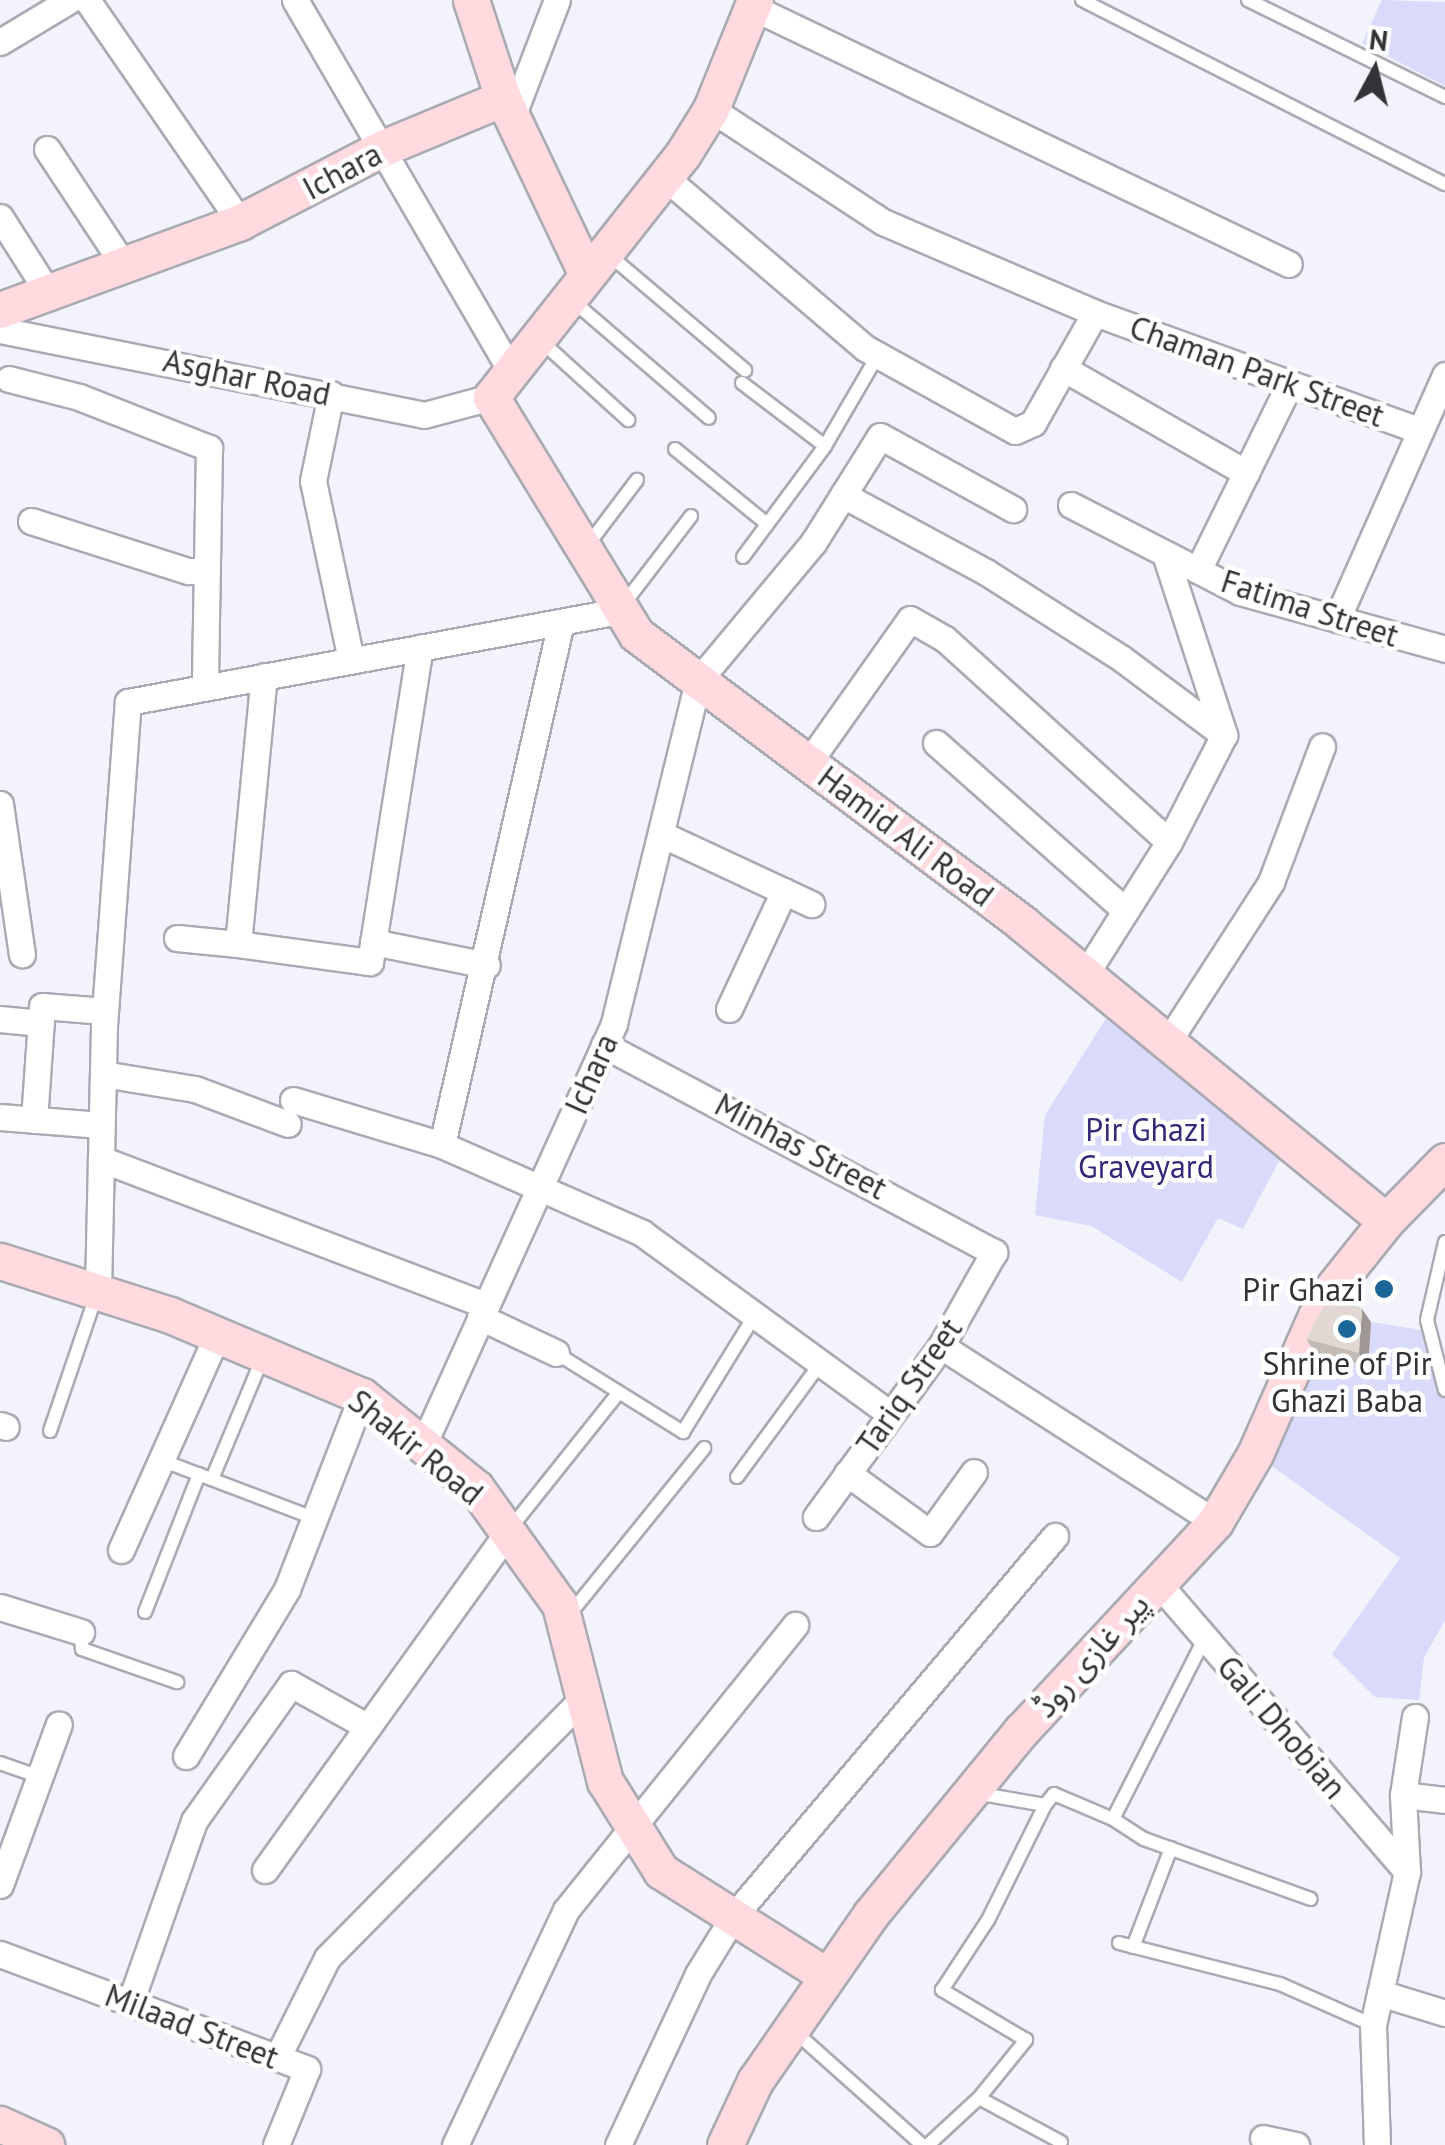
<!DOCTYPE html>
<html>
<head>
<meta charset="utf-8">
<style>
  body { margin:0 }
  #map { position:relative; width:1445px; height:2145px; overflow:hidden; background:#f3f3fc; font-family:"PT Sans","Noto Sans Arabic",sans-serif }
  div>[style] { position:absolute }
  .green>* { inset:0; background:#dadbfa }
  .roads { filter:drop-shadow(2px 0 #aaaab3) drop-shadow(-2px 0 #aaaab3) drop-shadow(0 2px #aaaab3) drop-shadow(0 -2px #aaaab3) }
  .lane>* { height:12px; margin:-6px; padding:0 6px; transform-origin:6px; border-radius:6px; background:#fff }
  .street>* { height:25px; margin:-12.5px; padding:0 12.5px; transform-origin:12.5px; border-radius:12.5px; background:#fff }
  .secondary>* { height:35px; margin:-17.5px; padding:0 17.5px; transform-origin:17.5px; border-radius:17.5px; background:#ffdbe0 }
  .wall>* { inset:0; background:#c2bab5 }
  .shaded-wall>* { inset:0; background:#9e9794 }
  .building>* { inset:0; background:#e1d8d3 }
  .dots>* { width:28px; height:28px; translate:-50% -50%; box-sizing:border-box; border:5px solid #fff; border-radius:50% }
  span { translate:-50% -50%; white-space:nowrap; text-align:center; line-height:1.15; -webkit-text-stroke:9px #fff; paint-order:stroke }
  .street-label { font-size:32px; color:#333337 }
  .park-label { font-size:32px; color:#362779 }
  .poi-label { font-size:32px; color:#333337 }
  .right { translate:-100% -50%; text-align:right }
  .north { position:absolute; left:1325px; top:20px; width:100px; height:100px; -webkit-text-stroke:8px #fff; paint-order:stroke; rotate:7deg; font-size:28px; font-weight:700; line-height:40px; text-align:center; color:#333337 }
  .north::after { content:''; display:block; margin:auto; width:35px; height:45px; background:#333337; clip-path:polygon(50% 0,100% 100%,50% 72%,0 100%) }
</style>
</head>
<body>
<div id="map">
  <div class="green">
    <i style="clip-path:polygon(1382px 0,1445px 2px,1445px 86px,1362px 43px)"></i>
    <i style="clip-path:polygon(1117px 1001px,1289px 1142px,1243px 1229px,1218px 1218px,1182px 1282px,1091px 1226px,1035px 1215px,1045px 1115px)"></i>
    <i style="clip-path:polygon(1371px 1322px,1429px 1331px,1445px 1377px,1445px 1620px,1424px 1658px,1419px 1700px,1375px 1697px,1332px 1654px,1400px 1558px,1255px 1454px,1300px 1348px,1367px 1366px)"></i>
  </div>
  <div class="roads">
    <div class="lane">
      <i style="left:1082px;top:0;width:407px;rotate:26.9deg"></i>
      <i style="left:1248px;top:0;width:220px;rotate:26.2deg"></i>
      <i style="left:608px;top:254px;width:180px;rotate:40.3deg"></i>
      <i style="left:573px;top:301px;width:179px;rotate:40.7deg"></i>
      <i style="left:541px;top:341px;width:118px;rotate:42.2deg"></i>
      <i style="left:742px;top:383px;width:104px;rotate:37.2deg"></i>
      <i style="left:675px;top:449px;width:119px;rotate:39.2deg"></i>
      <i style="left:587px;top:546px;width:83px;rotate:-52.9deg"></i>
      <i style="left:743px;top:557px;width:138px;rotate:-53.5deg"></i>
      <i style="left:825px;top:446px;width:105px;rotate:-59.8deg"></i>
      <i style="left:623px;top:605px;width:112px;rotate:-52.6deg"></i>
      <i style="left:1445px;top:1242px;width:80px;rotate:103deg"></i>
      <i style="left:1427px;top:1320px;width:72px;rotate:75.6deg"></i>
      <i style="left:556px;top:1353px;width:150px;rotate:31.9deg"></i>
      <i style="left:683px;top:1432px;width:134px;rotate:-58.4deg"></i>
      <i style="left:50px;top:1431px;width:146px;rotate:-71.2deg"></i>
      <i style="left:161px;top:1460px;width:164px;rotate:20.8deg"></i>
      <i style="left:737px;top:1477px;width:140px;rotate:-53.7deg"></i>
      <i style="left:212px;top:1479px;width:132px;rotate:-67.3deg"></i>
      <i style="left:509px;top:1530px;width:176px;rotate:-51.4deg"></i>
      <i style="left:145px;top:1612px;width:148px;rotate:-68.6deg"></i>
      <i style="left:569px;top:1615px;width:215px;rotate:-51deg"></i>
      <i style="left:81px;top:1632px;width:17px;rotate:87deg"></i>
      <i style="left:82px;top:1649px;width:101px;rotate:19.2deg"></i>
      <i style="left:0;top:1763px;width:42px;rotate:19.3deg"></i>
      <i style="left:976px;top:1793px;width:70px;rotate:9.9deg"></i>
      <i style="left:1045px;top:1805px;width:14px;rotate:-51deg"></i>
      <i style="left:1054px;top:1794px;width:64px;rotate:23deg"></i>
      <i style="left:1113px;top:1819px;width:203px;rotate:-63.1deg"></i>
      <i style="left:1113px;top:1819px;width:37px;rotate:33deg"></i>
      <i style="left:1144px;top:1839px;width:177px;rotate:19.8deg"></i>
      <i style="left:1119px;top:1943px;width:166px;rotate:14.3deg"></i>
      <i style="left:1280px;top:1984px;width:102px;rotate:23.8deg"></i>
      <i style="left:1133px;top:1947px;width:106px;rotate:-69deg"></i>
      <i style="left:793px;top:2030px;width:173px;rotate:41.7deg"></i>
      <i style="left:979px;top:2098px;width:75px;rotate:-51deg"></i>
      <i style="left:1026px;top:2040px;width:98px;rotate:-149.2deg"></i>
      <i style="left:942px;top:1990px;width:84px;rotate:-56.7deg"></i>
      <i style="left:988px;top:1920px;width:128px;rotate:-63.6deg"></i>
      <i style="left:928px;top:2145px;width:69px;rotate:-42.7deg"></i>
      <i style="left:979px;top:2098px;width:93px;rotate:28.2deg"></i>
    </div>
    <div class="street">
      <i style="left:87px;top:0;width:270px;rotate:55.4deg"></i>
      <i style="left:295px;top:0;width:427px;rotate:59.8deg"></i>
      <i style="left:752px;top:7px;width:595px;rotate:25.58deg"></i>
      <i style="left:0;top:42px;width:82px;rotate:-31deg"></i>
      <i style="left:711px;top:109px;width:206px;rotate:33.3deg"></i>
      <i style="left:883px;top:222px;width:231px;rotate:23.2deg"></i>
      <i style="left:1095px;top:313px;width:344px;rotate:19.9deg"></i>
      <i style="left:512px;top:117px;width:125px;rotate:-69deg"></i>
      <i style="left:47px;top:149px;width:141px;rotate:56.5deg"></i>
      <i style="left:667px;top:179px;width:260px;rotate:40.5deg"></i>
      <i style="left:865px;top:348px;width:171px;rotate:29deg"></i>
      <i style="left:1015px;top:431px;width:20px;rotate:-24deg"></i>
      <i style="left:1033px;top:423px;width:126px;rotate:-60.6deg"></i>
      <i style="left:0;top:217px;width:91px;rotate:57.5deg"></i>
      <i style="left:0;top:330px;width:432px;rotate:11.3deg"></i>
      <i style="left:424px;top:415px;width:69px;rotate:-15deg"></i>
      <i style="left:1063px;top:368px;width:211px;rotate:29.8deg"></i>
      <i style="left:9px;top:379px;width:72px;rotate:14.4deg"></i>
      <i style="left:79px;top:397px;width:140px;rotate:21.4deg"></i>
      <i style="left:209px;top:448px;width:239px;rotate:91deg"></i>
      <i style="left:331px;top:394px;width:89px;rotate:101.7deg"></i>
      <i style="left:313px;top:481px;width:183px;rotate:78deg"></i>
      <i style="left:843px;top:495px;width:162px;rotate:28.3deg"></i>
      <i style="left:986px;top:572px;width:160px;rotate:32.5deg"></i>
      <i style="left:1121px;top:658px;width:129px;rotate:36.8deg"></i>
      <i style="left:1224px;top:735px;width:120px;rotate:117.2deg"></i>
      <i style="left:1071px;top:505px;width:190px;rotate:27.2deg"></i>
      <i style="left:1240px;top:592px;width:213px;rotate:15.5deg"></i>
      <i style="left:31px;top:521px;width:165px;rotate:17.7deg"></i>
      <i style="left:188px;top:571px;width:19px"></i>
      <i style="left:1165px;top:554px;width:190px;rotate:71.9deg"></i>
      <i style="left:1198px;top:570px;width:208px;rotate:-63.8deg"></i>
      <i style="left:1337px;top:619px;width:267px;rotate:-66.1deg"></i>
      <i style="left:936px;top:743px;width:252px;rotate:41.5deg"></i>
      <i style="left:808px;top:763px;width:176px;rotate:-54.7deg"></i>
      <i style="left:910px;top:619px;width:40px;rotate:29.7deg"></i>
      <i style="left:945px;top:639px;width:302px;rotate:42.2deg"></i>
      <i style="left:1169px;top:842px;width:157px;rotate:122.3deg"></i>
      <i style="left:0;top:804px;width:152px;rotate:81.7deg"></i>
      <i style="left:661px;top:834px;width:166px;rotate:25deg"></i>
      <i style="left:177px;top:938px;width:61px;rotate:5.6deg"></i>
      <i style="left:238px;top:944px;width:269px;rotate:-84.5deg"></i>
      <i style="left:373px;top:942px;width:116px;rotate:11.4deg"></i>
      <i style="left:238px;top:944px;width:133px;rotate:7.8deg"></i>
      <i style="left:370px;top:962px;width:318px;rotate:-81deg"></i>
      <i style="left:729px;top:1009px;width:130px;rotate:-65deg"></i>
      <i style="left:0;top:1019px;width:41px;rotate:5.6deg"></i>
      <i style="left:1167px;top:1043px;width:192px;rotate:-57.1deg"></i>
      <i style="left:1271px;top:882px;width:145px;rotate:-69.4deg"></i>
      <i style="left:604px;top:1045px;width:442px;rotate:28deg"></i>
      <i style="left:994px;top:1252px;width:108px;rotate:119.4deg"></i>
      <i style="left:941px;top:1346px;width:212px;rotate:126.2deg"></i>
      <i style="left:103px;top:1074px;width:93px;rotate:9.3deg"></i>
      <i style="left:195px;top:1089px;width:99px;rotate:20.6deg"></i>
      <i style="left:293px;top:1100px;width:156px;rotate:16.8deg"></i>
      <i style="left:442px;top:1145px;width:219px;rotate:23.7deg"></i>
      <i style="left:642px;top:1233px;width:307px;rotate:36.1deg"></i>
      <i style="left:0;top:1117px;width:101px;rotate:4.5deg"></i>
      <i style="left:34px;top:1120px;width:114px;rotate:-86deg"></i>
      <i style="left:42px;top:1006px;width:63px;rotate:4.5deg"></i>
      <i style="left:442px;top:1145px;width:536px;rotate:-77.18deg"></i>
      <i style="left:101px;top:1159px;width:411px;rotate:20.8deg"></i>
      <i style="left:98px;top:1290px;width:264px;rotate:-88.7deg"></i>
      <i style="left:104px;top:1026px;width:325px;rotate:-85.8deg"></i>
      <i style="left:128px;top:702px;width:498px;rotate:-10.5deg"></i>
      <i style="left:480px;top:1317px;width:84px;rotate:25.3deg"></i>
      <i style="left:941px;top:1346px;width:326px;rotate:32.7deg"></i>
      <i style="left:0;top:1425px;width:6px;rotate:18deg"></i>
      <i style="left:423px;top:1445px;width:463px;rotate:-65.6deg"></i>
      <i style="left:614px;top:1023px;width:352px;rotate:-76.2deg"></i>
      <i style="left:698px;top:681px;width:180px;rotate:-50.2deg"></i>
      <i style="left:813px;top:543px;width:126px;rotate:-57.9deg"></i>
      <i style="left:880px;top:436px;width:152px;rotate:28.8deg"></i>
      <i style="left:847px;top:1473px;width:102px;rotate:35.9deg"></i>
      <i style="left:930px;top:1533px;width:75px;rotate:-54.2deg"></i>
      <i style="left:121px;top:1550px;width:235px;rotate:-65.9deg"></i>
      <i style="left:1157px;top:1582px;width:383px;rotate:49.2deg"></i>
      <i style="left:0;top:1607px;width:85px;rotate:17.2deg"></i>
      <i style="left:186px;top:1756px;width:195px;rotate:-58.8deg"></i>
      <i style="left:287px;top:1589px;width:207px;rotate:-68.8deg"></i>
      <i style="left:1403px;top:1795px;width:42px;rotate:6.8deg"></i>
      <i style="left:265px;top:1870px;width:416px;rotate:-54.3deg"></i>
      <i style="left:0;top:1885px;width:171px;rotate:-69.9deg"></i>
      <i style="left:0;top:1954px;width:328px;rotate:20.5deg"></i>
      <i style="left:307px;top:2069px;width:82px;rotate:112.2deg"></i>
      <i style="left:1380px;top:1993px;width:68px;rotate:17.1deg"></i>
      <i style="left:130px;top:2003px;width:193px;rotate:-70.6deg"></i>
      <i style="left:194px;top:1821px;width:168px;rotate:-54.7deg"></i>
      <i style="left:291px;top:1684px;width:88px;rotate:29.2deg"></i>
      <i style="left:277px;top:2058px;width:112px;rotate:-63.4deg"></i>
      <i style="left:327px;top:1958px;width:366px;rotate:-45.4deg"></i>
      <i style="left:1263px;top:2138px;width:34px;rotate:12deg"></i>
      <i style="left:455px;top:2145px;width:260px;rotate:-64.7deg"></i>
      <i style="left:566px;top:1910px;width:366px;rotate:-51.2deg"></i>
      <i style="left:618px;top:2145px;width:189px;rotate:-64.9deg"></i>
      <i style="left:698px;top:1974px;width:67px;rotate:-58.4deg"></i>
      <i style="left:733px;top:1917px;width:499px;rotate:-49.8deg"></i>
      <i style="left:1377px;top:2145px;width:120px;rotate:-91.9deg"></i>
      <i style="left:1373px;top:2025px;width:157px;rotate:-77.5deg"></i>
      <i style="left:1407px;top:1872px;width:77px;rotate:-93deg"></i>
      <i style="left:1403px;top:1795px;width:79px;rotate:-81.3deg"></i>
    </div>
    <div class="secondary">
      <i style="left:471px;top:0;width:103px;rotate:71.9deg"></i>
      <i style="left:755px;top:0;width:118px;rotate:112deg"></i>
      <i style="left:711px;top:109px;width:53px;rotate:121.9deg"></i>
      <i style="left:683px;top:154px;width:310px;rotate:128.3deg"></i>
      <i style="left:491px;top:397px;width:278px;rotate:58.5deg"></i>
      <i style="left:636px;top:634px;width:484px;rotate:36.8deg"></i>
      <i style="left:1023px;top:924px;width:469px;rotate:39.3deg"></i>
      <i style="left:0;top:310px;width:256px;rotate:-20.1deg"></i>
      <i style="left:240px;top:222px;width:161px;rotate:-27.4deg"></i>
      <i style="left:383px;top:148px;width:130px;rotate:-22.6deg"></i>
      <i style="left:503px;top:98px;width:194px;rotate:64.6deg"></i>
      <i style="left:0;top:1261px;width:178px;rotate:17.6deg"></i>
      <i style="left:170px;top:1315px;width:208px;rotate:22.9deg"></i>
      <i style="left:362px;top:1396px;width:146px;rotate:38.9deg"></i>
      <i style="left:476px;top:1488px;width:144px;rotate:54.3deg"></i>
      <i style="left:560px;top:1605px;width:182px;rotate:75.7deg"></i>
      <i style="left:605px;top:1781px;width:106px;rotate:58.1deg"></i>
      <i style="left:661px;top:1871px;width:196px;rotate:32.3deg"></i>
      <i style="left:0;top:2124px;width:51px;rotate:24.5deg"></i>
      <i style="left:725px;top:2145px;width:71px;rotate:-64.9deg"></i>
      <i style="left:755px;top:2081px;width:203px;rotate:-55.2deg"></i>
      <i style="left:871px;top:1914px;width:237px;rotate:-50.7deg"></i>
      <i style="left:1021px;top:1731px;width:285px;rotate:-47.1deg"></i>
      <i style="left:1215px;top:1522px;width:79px;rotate:-59.5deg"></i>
      <i style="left:1255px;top:1454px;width:168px;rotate:-66.2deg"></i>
      <i style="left:1323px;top:1300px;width:101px;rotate:-51.4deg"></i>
      <i style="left:1386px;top:1221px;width:84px;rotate:-45.5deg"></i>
    </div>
  </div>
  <div class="wall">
    <i style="clip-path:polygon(1371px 1322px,1368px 1366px,1315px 1352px,1306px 1339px)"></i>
  </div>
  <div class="shaded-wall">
    <i style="clip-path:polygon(1362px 1309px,1371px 1322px,1368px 1366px,1359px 1353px)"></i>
  </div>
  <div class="building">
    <i style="clip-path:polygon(1333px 1289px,1362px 1309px,1359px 1353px,1306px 1339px)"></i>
  </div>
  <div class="dots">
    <i style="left:1384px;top:1289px;background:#1c679a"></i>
    <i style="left:1347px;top:1329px;background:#1c679a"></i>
  </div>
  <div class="street-label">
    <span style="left:342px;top:171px;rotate:-28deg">Ichara</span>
    <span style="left:1257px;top:371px;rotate:20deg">Chaman Park Street</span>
    <span style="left:247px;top:377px;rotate:12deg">Asghar Road</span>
    <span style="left:1310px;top:608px;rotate:18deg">Fatima Street</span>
    <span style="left:906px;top:836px;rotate:37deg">Hamid Ali Road</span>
    <span style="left:591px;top:1074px;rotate:-66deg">Ichara</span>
    <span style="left:801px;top:1146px;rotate:28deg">Minhas Street</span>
    <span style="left:909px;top:1386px;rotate:-55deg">Tariq Street</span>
    <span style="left:416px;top:1447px;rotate:39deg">Shakir Road</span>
    <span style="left:1091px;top:1655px;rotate:-48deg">پیر غازی روڈ</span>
    <span style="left:1282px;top:1727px;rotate:49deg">Gali Dhobian</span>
    <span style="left:192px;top:2026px;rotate:21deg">Milaad Street</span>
  </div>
  <div class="park-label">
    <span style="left:1146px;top:1148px">Pir Ghazi<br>Graveyard</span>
  </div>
  <div class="poi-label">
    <span class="right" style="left:1364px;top:1289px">Pir Ghazi</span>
    <span style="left:1347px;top:1382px">Shrine of Pir<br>Ghazi Baba</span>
  </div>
  <div class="north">N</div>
</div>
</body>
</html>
